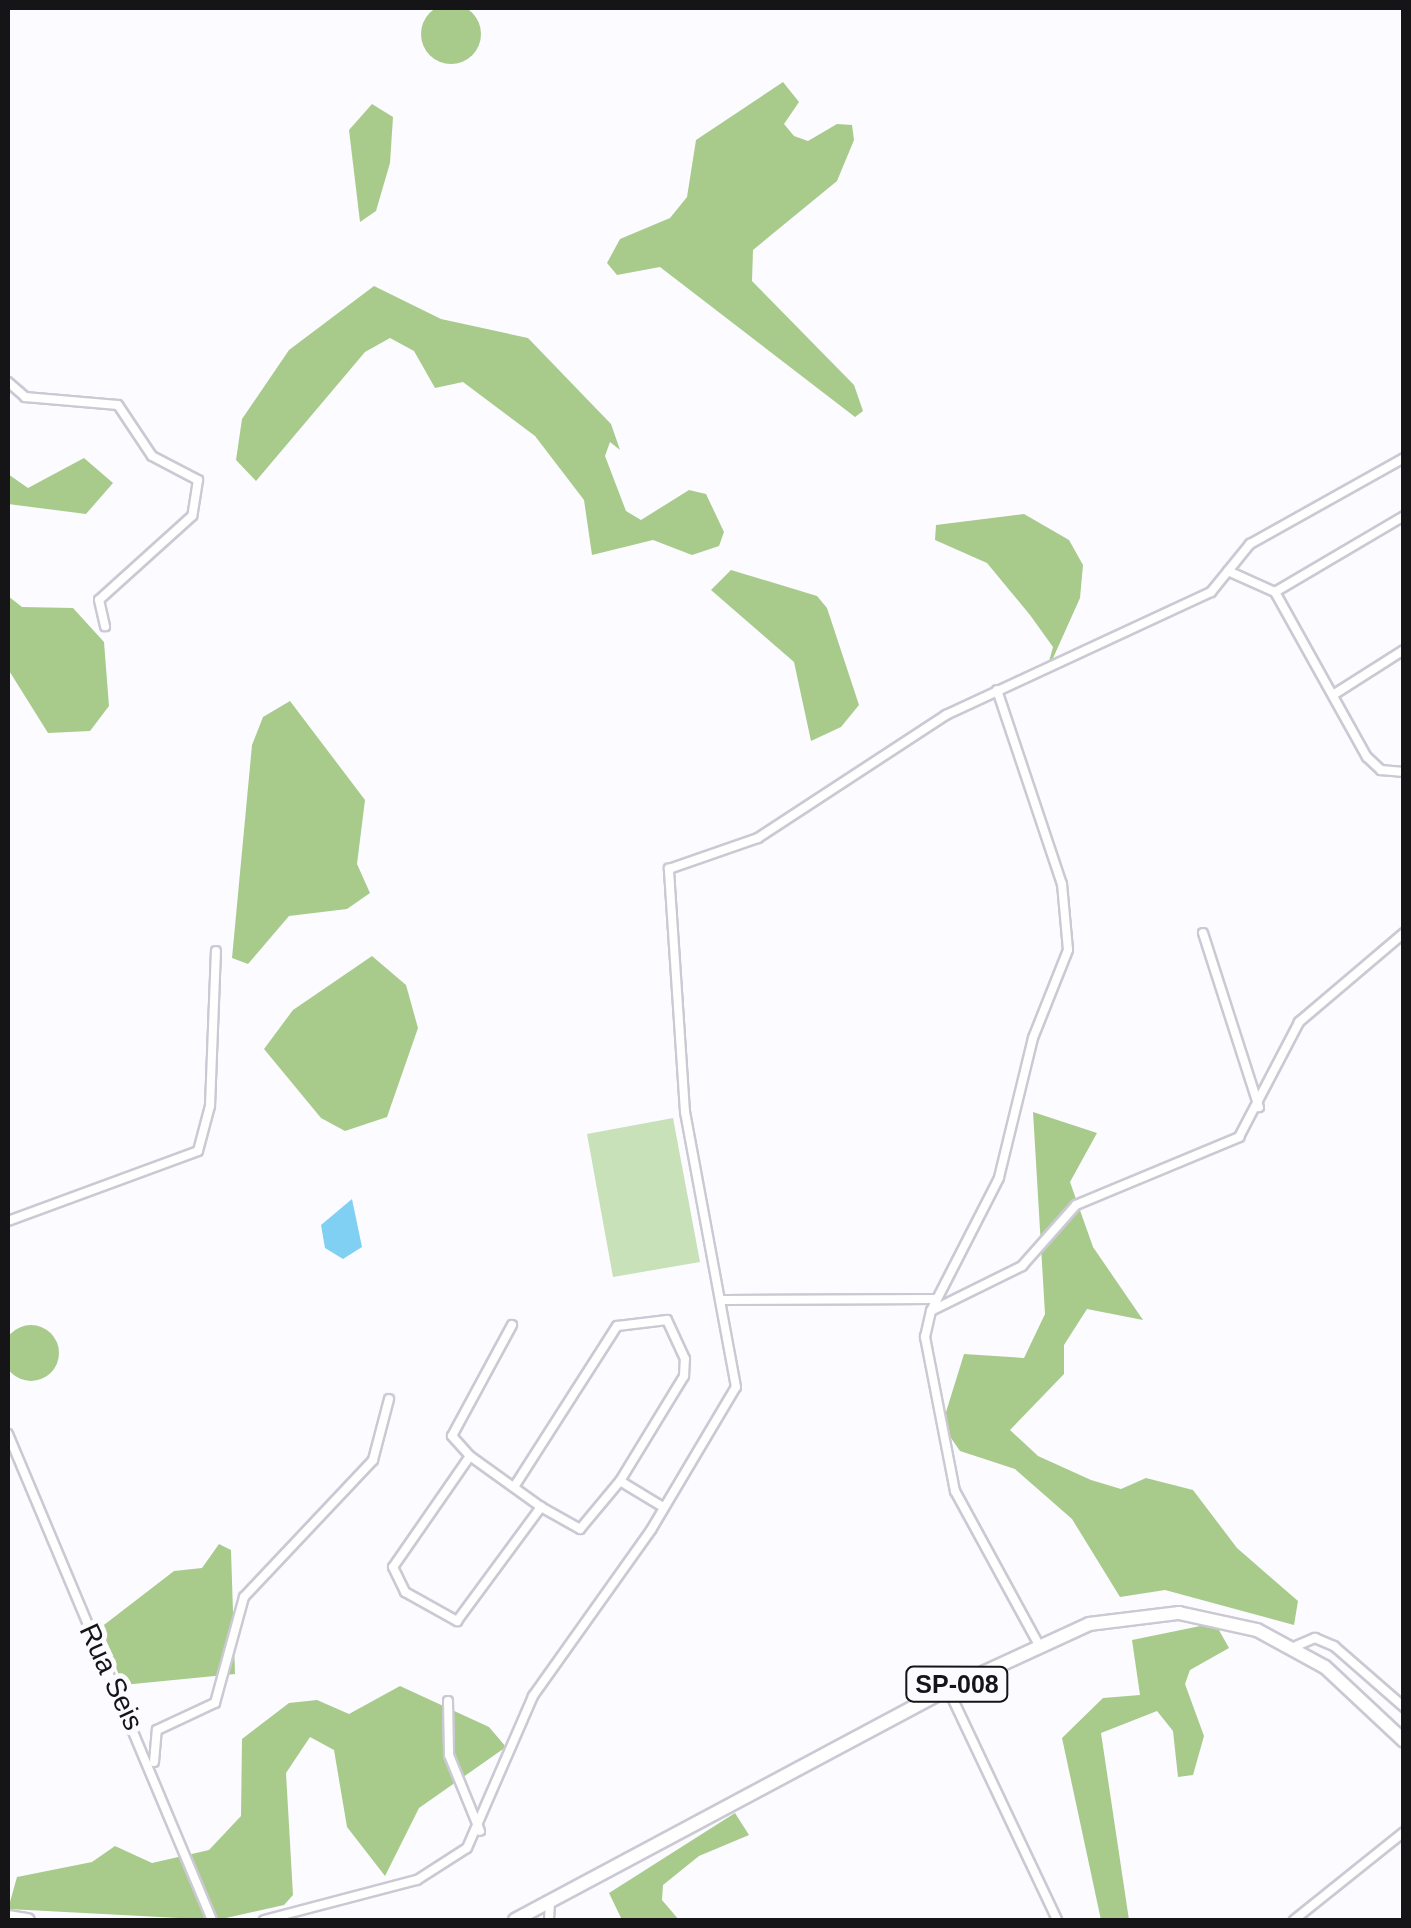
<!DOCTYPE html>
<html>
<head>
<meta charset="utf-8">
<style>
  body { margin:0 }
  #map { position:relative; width:1411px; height:1928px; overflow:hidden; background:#fcfbff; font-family:Arial,sans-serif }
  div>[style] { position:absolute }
  .green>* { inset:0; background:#c9e1b8 }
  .forest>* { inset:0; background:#a8cb8c }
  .round { border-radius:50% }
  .water>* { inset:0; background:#80d0f4 }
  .roads { filter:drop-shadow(2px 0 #cbc9d3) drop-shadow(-2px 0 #cbc9d3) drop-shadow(0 2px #cbc9d3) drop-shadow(0 -2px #cbc9d3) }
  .street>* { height:8px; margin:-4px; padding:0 4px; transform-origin:4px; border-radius:4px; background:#fff }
  .primary>* { height:12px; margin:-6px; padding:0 6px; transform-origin:6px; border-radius:6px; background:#fff }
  span { translate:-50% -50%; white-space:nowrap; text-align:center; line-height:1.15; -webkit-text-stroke:10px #fcfbff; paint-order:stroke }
  .shield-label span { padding:2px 8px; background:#fcfbff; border:2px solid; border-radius:8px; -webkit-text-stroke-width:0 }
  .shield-label { font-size:25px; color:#151417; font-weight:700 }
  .street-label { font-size:28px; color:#151417 }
  .frame { position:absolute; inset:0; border:10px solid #151417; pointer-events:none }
</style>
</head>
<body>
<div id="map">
  <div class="green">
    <i style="clip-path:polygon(673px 1118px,700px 1262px,613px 1277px,587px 1134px)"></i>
  </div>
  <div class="forest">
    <i class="round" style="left:421px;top:4px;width:60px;height:60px"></i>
    <i style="clip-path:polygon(783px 82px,799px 102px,784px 124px,794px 136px,808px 141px,837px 124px,852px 125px,854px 140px,837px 181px,753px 250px,752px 281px,854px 385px,863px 411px,855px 417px,660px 267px,617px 275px,607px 263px,620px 239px,670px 218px,687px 197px,696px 140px)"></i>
    <i style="clip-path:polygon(372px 104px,393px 117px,390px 163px,376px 211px,360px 222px,349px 130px)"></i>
    <i style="clip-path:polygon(374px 286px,441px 319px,528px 338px,611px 424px,620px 450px,610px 442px,605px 456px,626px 511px,641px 520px,689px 490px,706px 494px,724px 532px,719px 546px,692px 555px,653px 540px,592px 555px,584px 500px,535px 436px,463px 382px,435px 388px,414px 351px,390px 338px,365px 352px,256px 481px,236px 460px,242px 419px,289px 350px)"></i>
    <i style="clip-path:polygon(84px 458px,113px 483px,86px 514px,8px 504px,8px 474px,28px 488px)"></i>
    <i style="clip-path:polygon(1024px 514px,1069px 540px,1083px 565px,1080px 598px,1045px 676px,1053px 647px,1030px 615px,987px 563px,935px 540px,936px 525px)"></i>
    <i style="clip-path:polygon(731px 570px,817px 596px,827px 608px,859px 705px,841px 727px,811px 741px,794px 662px,711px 590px)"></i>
    <i style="clip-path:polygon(8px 596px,22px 607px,73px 608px,104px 642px,109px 706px,90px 731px,48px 733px,8px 669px)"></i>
    <i style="clip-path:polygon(290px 701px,365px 800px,357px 864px,370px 893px,347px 909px,289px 916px,248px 964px,232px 958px,252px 745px,263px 717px)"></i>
    <i style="clip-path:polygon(372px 956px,406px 985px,418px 1028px,387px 1117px,345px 1131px,321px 1118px,264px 1049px,293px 1010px)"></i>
    <i style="clip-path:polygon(1033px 1112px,1097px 1133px,1070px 1182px,1093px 1247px,1143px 1320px,1087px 1309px,1064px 1345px,1064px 1374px,1010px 1430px,1038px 1456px,1091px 1480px,1121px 1489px,1146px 1478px,1193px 1490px,1237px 1548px,1298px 1601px,1294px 1625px,1165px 1590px,1120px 1597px,1072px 1519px,1015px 1469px,960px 1451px,942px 1425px,964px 1354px,1024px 1358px,1045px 1314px)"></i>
    <i class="round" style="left:3px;top:1325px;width:56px;height:56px"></i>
    <i style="clip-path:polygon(219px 1544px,231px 1550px,235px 1674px,123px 1685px,100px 1628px,174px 1571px,202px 1568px)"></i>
    <i style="clip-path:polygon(1215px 1623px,1229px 1648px,1190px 1670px,1185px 1684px,1204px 1736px,1193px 1775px,1178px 1777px,1173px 1731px,1157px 1711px,1101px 1733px,1129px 1920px,1101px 1920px,1062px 1738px,1103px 1698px,1140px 1695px,1132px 1640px)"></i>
    <i style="clip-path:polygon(400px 1686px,489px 1727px,506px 1747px,419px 1808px,385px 1876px,347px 1827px,334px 1750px,310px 1737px,286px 1773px,293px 1895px,284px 1905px,217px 1920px,8px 1909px,17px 1877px,92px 1862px,115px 1846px,152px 1863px,209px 1850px,241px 1816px,242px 1739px,289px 1703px,317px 1700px,349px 1714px)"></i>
    <i style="clip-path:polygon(735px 1813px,749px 1835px,699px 1856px,663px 1885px,662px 1900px,679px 1920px,622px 1920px,609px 1893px)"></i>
  </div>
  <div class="water">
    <i style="clip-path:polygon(352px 1199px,362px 1247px,343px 1259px,325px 1248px,321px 1225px)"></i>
  </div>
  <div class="roads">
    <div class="street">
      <i style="left:8px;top:382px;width:23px;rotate:41deg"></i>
      <i style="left:25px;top:397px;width:93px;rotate:4.9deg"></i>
      <i style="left:118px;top:405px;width:61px;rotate:56.3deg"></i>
      <i style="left:152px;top:456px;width:52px;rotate:27.6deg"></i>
      <i style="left:198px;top:480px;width:36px;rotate:99deg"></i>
      <i style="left:192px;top:516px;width:125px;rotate:137.9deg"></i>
      <i style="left:99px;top:600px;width:27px;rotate:77deg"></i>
      <i style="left:1228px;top:571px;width:51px;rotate:24.1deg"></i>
      <i style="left:1275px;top:592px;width:189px;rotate:60.9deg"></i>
      <i style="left:1367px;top:757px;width:19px;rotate:43deg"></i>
      <i style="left:1381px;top:770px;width:23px;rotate:5deg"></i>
      <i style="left:1275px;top:592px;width:150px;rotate:-30.5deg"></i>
      <i style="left:997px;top:690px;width:205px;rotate:71.5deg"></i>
      <i style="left:1062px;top:884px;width:66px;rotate:84.8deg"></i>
      <i style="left:1068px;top:950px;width:95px;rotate:111.7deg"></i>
      <i style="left:1033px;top:1038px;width:144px;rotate:103.7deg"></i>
      <i style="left:999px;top:1178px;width:149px;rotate:117.1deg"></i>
      <i style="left:931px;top:1311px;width:102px;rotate:-26.3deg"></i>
      <i style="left:1022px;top:1266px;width:81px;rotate:-48.5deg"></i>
      <i style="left:1076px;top:1205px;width:177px;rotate:-22.6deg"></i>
      <i style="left:1239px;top:1137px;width:130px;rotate:-62.4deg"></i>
      <i style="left:1299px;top:1022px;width:138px;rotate:-40.3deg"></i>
      <i style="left:1333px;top:695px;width:84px;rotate:-32.4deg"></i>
      <i style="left:1203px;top:933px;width:183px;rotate:72.2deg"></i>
      <i style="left:8px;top:1221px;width:202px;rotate:-20.2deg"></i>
      <i style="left:198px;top:1151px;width:47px;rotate:-75.1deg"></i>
      <i style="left:210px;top:1106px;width:155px;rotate:-87.8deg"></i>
      <i style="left:724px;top:1300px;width:210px;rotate:-0.3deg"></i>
      <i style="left:931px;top:1311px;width:27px;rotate:103deg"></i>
      <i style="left:925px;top:1337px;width:157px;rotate:79deg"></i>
      <i style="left:955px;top:1491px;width:173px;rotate:61.4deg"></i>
      <i style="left:512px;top:1325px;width:126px;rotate:118.4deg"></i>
      <i style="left:452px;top:1436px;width:27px;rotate:48deg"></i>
      <i style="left:470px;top:1456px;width:87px;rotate:35.7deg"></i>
      <i style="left:541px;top:1507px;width:45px;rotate:29.4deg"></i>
      <i style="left:580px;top:1529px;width:62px;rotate:-50.2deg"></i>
      <i style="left:620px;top:1481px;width:123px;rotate:-58.6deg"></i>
      <i style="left:684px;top:1376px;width:17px;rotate:-87deg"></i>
      <i style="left:685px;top:1359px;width:43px;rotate:-114.8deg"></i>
      <i style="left:667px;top:1320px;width:50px;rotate:173.2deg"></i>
      <i style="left:617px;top:1326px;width:191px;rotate:122.6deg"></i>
      <i style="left:8px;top:1434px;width:527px;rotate:67.23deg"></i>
      <i style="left:470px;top:1456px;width:135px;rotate:124.7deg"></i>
      <i style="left:393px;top:1567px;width:28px;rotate:64deg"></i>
      <i style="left:405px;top:1592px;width:60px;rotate:29.1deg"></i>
      <i style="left:457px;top:1621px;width:142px;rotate:-53.6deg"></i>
      <i style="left:620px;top:1481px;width:50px;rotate:31.2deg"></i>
      <i style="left:1296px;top:1646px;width:21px;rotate:-23deg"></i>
      <i style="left:1315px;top:1638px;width:21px;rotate:23deg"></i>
      <i style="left:1334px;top:1646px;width:93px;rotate:41.1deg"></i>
      <i style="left:948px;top:1689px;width:255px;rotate:64.7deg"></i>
      <i style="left:448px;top:1701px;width:54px;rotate:88.9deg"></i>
      <i style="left:449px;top:1755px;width:82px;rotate:67.8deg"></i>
      <i style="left:154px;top:1762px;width:32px;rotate:-85deg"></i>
      <i style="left:157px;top:1730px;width:64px;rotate:-25deg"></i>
      <i style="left:215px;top:1703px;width:110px;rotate:-74.7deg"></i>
      <i style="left:244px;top:1597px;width:188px;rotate:-46.7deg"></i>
      <i style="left:373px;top:1460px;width:63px;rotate:-75.3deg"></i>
      <i style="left:264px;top:1920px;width:158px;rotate:-14.7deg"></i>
      <i style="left:417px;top:1880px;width:59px;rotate:-32.6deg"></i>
      <i style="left:467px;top:1848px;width:166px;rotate:-66.5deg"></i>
      <i style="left:533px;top:1696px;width:204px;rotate:-54.6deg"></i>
      <i style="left:651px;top:1530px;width:166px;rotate:-59.3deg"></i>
      <i style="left:736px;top:1387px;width:280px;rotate:-100.5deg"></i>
      <i style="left:685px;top:1112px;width:244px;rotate:-93.8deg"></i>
      <i style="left:669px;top:869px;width:94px;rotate:-19.2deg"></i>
      <i style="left:758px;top:838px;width:225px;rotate:-33.2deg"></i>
      <i style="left:946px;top:715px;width:292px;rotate:-24.9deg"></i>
      <i style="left:1211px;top:592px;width:62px;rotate:-50.9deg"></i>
      <i style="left:1250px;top:544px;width:176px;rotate:-29.2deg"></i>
      <i style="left:549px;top:1920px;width:18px;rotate:-87deg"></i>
      <i style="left:1294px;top:1920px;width:141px;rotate:-38.7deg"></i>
    </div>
    <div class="primary">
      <i style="left:8px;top:1917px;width:20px;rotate:9deg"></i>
      <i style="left:515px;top:1920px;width:491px;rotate:-28.1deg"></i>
      <i style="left:948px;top:1689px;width:155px;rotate:-24.7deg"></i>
      <i style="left:1089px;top:1624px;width:91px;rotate:-7deg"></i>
      <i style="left:1179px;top:1613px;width:80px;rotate:12.3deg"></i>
      <i style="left:1257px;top:1630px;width:77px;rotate:28.6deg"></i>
      <i style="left:1325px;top:1667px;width:108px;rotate:43.1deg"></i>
    </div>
  </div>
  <div class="shield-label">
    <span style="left:957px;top:1684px">SP-008</span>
  </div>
  <div class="street-label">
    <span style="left:111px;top:1677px;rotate:65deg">Rua Seis</span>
  </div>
  <div class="frame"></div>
</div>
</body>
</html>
